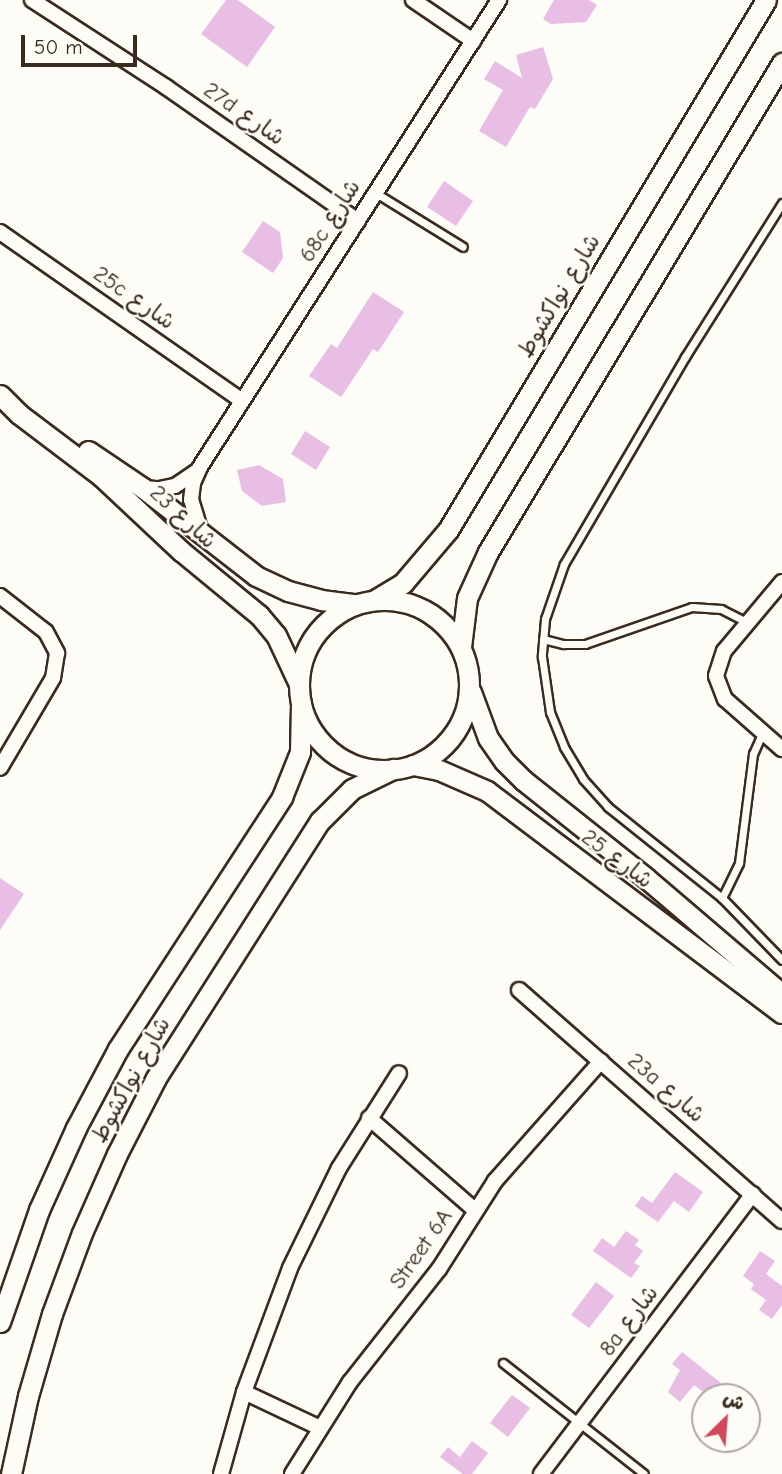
<!DOCTYPE html>
<html>
<head>
<meta charset="utf-8">
<style>
  body { margin:0 }
  #map { position:relative; width:782px; height:1474px; overflow:hidden; background:#fdfcf7; font-family:"Comic Neue","Playpen Sans Arabic",sans-serif }
  div>[style] { position:absolute }
  .building>* { inset:0; background:#e8bee5 }
  .roads { filter:drop-shadow(2px 0 #3b2a1e) drop-shadow(-2px 0 #3b2a1e) drop-shadow(0 2px #3b2a1e) drop-shadow(0 -2px #3b2a1e) }
  .lane>* { height:7px; margin:-3.5px; padding:0 3.5px; transform-origin:3.5px; border-radius:3.5px; background:#fdfcf7 }
  .street>* { height:14px; margin:-7px; padding:0 7px; transform-origin:7px; border-radius:7px; background:#fdfcf7 }
  .secondary>* { height:19px; margin:-9.5px; padding:0 9.5px; transform-origin:9.5px; border-radius:9.5px; background:#fdfcf7 }
  .secondary>.ring { margin:-9.5px; padding:0; box-sizing:content-box; background:none; border:19px solid #fdfcf7; border-radius:50% }
  span { translate:-50% -50%; white-space:nowrap; text-align:center; line-height:1.15; -webkit-text-stroke:5px #fdfcf7; paint-order:stroke }
  .street-label { font-size:23px; color:#3b2a1e }
  .north { position:absolute; left:691px; top:1383px; width:70px; height:70px; box-sizing:border-box; background:#fdfcf7; border:2px solid #afa8a0; border-radius:50%; rotate:25deg; font-size:19px; font-weight:700; line-height:28px; text-align:center; color:#3b2a1e }
  .north::after { content:''; display:block; margin:auto; width:24px; height:32px; background:#d1495b; clip-path:polygon(50% 0,100% 100%,50% 72%,0 100%) }
  .scale { position:absolute; left:21px; top:35px; width:116px; height:32px; box-sizing:border-box; border:4px solid #3b2a1e; border-top:0; padding-left:9px; font-size:21px; line-height:24px; white-space:nowrap; color:#3b2a1e; -webkit-text-stroke:5px #fdfcf7; paint-order:stroke }
</style>
</head>
<body>
<div id="map">
  <div class="building">
    <i style="clip-path:polygon(226px 0,238px 0,275px 27px,247px 67px,201px 34px)"></i>
    <i style="clip-path:polygon(554px 0,589px 0,597px 5px,586px 22px,551px 24px,543px 19px)"></i>
    <i style="clip-path:polygon(543px 47px,553px 79px,535px 109px,530px 107px,506px 147px,479px 131px,503px 90px,484px 79px,495px 61px,522px 78px,516px 55px)"></i>
    <i style="clip-path:polygon(444px 181px,473px 201px,456px 226px,427px 207px)"></i>
    <i style="clip-path:polygon(263px 221px,280px 232px,283px 258px,273px 273px,242px 252px)"></i>
    <i style="clip-path:polygon(373px 292px,404px 312px,378px 352px,373px 349px,341px 397px,309px 376px,331px 344px,337px 348px)"></i>
    <i style="clip-path:polygon(305px 431px,330px 447px,316px 470px,291px 454px)"></i>
    <i style="clip-path:polygon(259px 465px,283px 479px,286px 502px,262px 506px,242px 491px,237px 470px)"></i>
    <i style="clip-path:polygon(0 878px,24px 894px,0 930px)"></i>
    <i style="clip-path:polygon(675px 1172px,703px 1192px,689px 1212px,674px 1201px,658px 1222px,635px 1206px,642px 1196px,652px 1203px)"></i>
    <i style="clip-path:polygon(626px 1231px,639px 1240px,635px 1245px,643px 1251px,634px 1263px,640px 1266px,631px 1278px,593px 1251px,602px 1238px,614px 1247px)"></i>
    <i style="clip-path:polygon(760px 1251px,775px 1261px,766px 1274px,782px 1286px,782px 1305px,772px 1319px,759px 1310px,766px 1300px,751px 1289px,754px 1284px,743px 1276px)"></i>
    <i style="clip-path:polygon(596px 1282px,614px 1296px,589px 1328px,571px 1315px)"></i>
    <i style="clip-path:polygon(682px 1352px,721px 1383px,710px 1397px,694px 1385px,680px 1402px,668px 1392px,680px 1370px,672px 1364px)"></i>
    <i style="clip-path:polygon(512px 1395px,530px 1408px,508px 1437px,490px 1423px)"></i>
    <i style="clip-path:polygon(472px 1441px,488px 1453px,472px 1474px,463px 1474px,440px 1457px,448px 1447px,460px 1457px)"></i>
  </div>
  <div class="roads">
    <div class="lane">
      <i style="left:376px;top:193px;width:102px;rotate:31.8deg"></i>
      <i style="left:782px;top:203px;width:182px;rotate:122.2deg"></i>
      <i style="left:685px;top:357px;width:240px;rotate:120.3deg"></i>
      <i style="left:564px;top:564px;width:58px;rotate:109.1deg"></i>
      <i style="left:545px;top:619px;width:38px;rotate:95deg"></i>
      <i style="left:542px;top:657px;width:56px;rotate:81.7deg"></i>
      <i style="left:550px;top:712px;width:38px;rotate:68deg"></i>
      <i style="left:564px;top:747px;width:37px;rotate:59deg"></i>
      <i style="left:583px;top:779px;width:38px;rotate:48deg"></i>
      <i style="left:608px;top:807px;width:146px;rotate:38.6deg"></i>
      <i style="left:722px;top:898px;width:86px;rotate:45.9deg"></i>
      <i style="left:543px;top:639px;width:21px;rotate:14deg"></i>
      <i style="left:563px;top:644px;width:22px"></i>
      <i style="left:585px;top:644px;width:113px;rotate:-19.1deg"></i>
      <i style="left:692px;top:607px;width:29px;rotate:4deg"></i>
      <i style="left:721px;top:609px;width:30px;rotate:27deg"></i>
      <i style="left:722px;top:898px;width:39px;rotate:-64deg"></i>
      <i style="left:739px;top:863px;width:110px;rotate:-82.7deg"></i>
      <i style="left:753px;top:754px;width:24px;rotate:-66deg"></i>
      <i style="left:503px;top:1363px;width:179px;rotate:38.2deg"></i>
    </div>
    <div class="street">
      <i style="left:32px;top:0;width:160px;rotate:33deg"></i>
      <i style="left:166px;top:87px;width:234px;rotate:34.9deg"></i>
      <i style="left:413px;top:0;width:73px;rotate:34.3deg"></i>
      <i style="left:0;top:232px;width:295px;rotate:34.9deg"></i>
      <i style="left:143px;top:488px;width:16px;rotate:4deg"></i>
      <i style="left:159px;top:489px;width:16px;rotate:-11deg"></i>
      <i style="left:175px;top:486px;width:27px;rotate:-34deg"></i>
      <i style="left:201px;top:532px;width:34px;rotate:-107deg"></i>
      <i style="left:191px;top:500px;width:17px;rotate:-83deg"></i>
      <i style="left:193px;top:483px;width:17px;rotate:-66deg"></i>
      <i style="left:200px;top:467px;width:555px;rotate:-57.37deg"></i>
      <i style="left:782px;top:582px;width:90px;rotate:130deg"></i>
      <i style="left:724px;top:651px;width:26px;rotate:108deg"></i>
      <i style="left:716px;top:676px;width:25px;rotate:69deg"></i>
      <i style="left:725px;top:699px;width:76px;rotate:41.3deg"></i>
      <i style="left:0;top:596px;width:58px;rotate:38deg"></i>
      <i style="left:46px;top:632px;width:24px;rotate:62deg"></i>
      <i style="left:57px;top:653px;width:25px;rotate:99deg"></i>
      <i style="left:53px;top:678px;width:104px;rotate:120.5deg"></i>
      <i style="left:519px;top:990px;width:350px;rotate:41.3deg"></i>
      <i style="left:369px;top:1118px;width:140px;rotate:41deg"></i>
      <i style="left:244px;top:1392px;width:84px;rotate:25.3deg"></i>
      <i style="left:221px;top:1474px;width:85px;rotate:-74.3deg"></i>
      <i style="left:244px;top:1392px;width:132px;rotate:-69.6deg"></i>
      <i style="left:290px;top:1268px;width:111px;rotate:-63.9deg"></i>
      <i style="left:339px;top:1168px;width:112px;rotate:-57.7deg"></i>
      <i style="left:292px;top:1474px;width:109px;rotate:-57.8deg"></i>
      <i style="left:350px;top:1382px;width:144px;rotate:-51.8deg"></i>
      <i style="left:439px;top:1269px;width:104px;rotate:-57.5deg"></i>
      <i style="left:495px;top:1181px;width:160px;rotate:-48.5deg"></i>
      <i style="left:541px;top:1474px;width:351px;rotate:-52.9deg"></i>
    </div>
    <div class="secondary">
      <i style="left:0;top:395px;width:27px;rotate:45deg"></i>
      <i style="left:19px;top:414px;width:103px;rotate:37.1deg"></i>
      <i style="left:101px;top:476px;width:110px;rotate:43.2deg"></i>
      <i style="left:181px;top:551px;width:101px;rotate:39.4deg"></i>
      <i style="left:259px;top:615px;width:26px;rotate:50deg"></i>
      <i style="left:276px;top:635px;width:52px;rotate:64.9deg"></i>
      <i style="left:88px;top:451px;width:66px;rotate:33.9deg"></i>
      <i style="left:143px;top:488px;width:143px;rotate:37.9deg"></i>
      <i style="left:256px;top:576px;width:35px;rotate:25deg"></i>
      <i style="left:288px;top:591px;width:34px;rotate:15deg"></i>
      <i style="left:321px;top:600px;width:34px;rotate:7deg"></i>
      <i class="ring" style="left:299px;top:600px;width:151px;height:151px"></i>
      <i style="left:375px;top:600px;width:33px;rotate:-31deg"></i>
      <i style="left:403px;top:583px;width:70px;rotate:-49.7deg"></i>
      <i style="left:448px;top:530px;width:618px;rotate:-59.04deg"></i>
      <i style="left:461px;top:647px;width:49px;rotate:-83deg"></i>
      <i style="left:467px;top:598px;width:51px;rotate:-65.5deg"></i>
      <i style="left:488px;top:552px;width:571px;rotate:-58.98deg"></i>
      <i style="left:471px;top:692px;width:49px;rotate:69.7deg"></i>
      <i style="left:488px;top:738px;width:28px;rotate:55deg"></i>
      <i style="left:504px;top:761px;width:27px;rotate:45deg"></i>
      <i style="left:523px;top:780px;width:157px;rotate:38.5deg"></i>
      <i style="left:646px;top:878px;width:179px;rotate:40.5deg"></i>
      <i style="left:413px;top:765px;width:26px;rotate:11deg"></i>
      <i style="left:439px;top:770px;width:52px;rotate:23.6deg"></i>
      <i style="left:487px;top:791px;width:369px;rotate:37deg"></i>
      <i style="left:0;top:1322px;width:119px;rotate:-70.8deg"></i>
      <i style="left:39px;top:1210px;width:90px;rotate:-65.7deg"></i>
      <i style="left:76px;top:1128px;width:89px;rotate:-62deg"></i>
      <i style="left:118px;top:1049px;width:301px;rotate:-56.9deg"></i>
      <i style="left:282px;top:797px;width:48px;rotate:-68.2deg"></i>
      <i style="left:300px;top:752px;width:49px;rotate:-88.8deg"></i>
      <i style="left:11px;top:1474px;width:80px;rotate:-77.7deg"></i>
      <i style="left:28px;top:1396px;width:85px;rotate:-73.7deg"></i>
      <i style="left:52px;top:1314px;width:86px;rotate:-69.7deg"></i>
      <i style="left:82px;top:1233px;width:86px;rotate:-66.1deg"></i>
      <i style="left:117px;top:1154px;width:85px;rotate:-62.8deg"></i>
      <i style="left:156px;top:1078px;width:305px;rotate:-57.5deg"></i>
      <i style="left:320px;top:821px;width:45px;rotate:-45deg"></i>
      <i style="left:352px;top:789px;width:46px;rotate:-26deg"></i>
    </div>
  </div>
  <div class="street-label">
    <span style="left:244px;top:114px;rotate:35deg">27d شارع</span>
    <span style="left:330px;top:221px;rotate:-57deg">68c شارع</span>
    <span style="left:559px;top:296px;rotate:-59deg">شارع نواكشوط</span>
    <span style="left:134px;top:298px;rotate:35deg">25c شارع</span>
    <span style="left:183px;top:517px;rotate:43deg">شارع 23</span>
    <span style="left:617px;top:859px;rotate:37deg">شارع 25</span>
    <span style="left:131px;top:1080px;rotate:-61deg">شارع نواكشوط</span>
    <span style="left:666px;top:1088px;rotate:41deg">23a شارع</span>
    <span style="left:421px;top:1249px;rotate:-55deg">Street 6A</span>
    <span style="left:629px;top:1321px;rotate:-53deg">8a شارع</span>
  </div>
  <div class="north">ش</div>
  <div class="scale">50 m</div>
</div>
</body>
</html>
